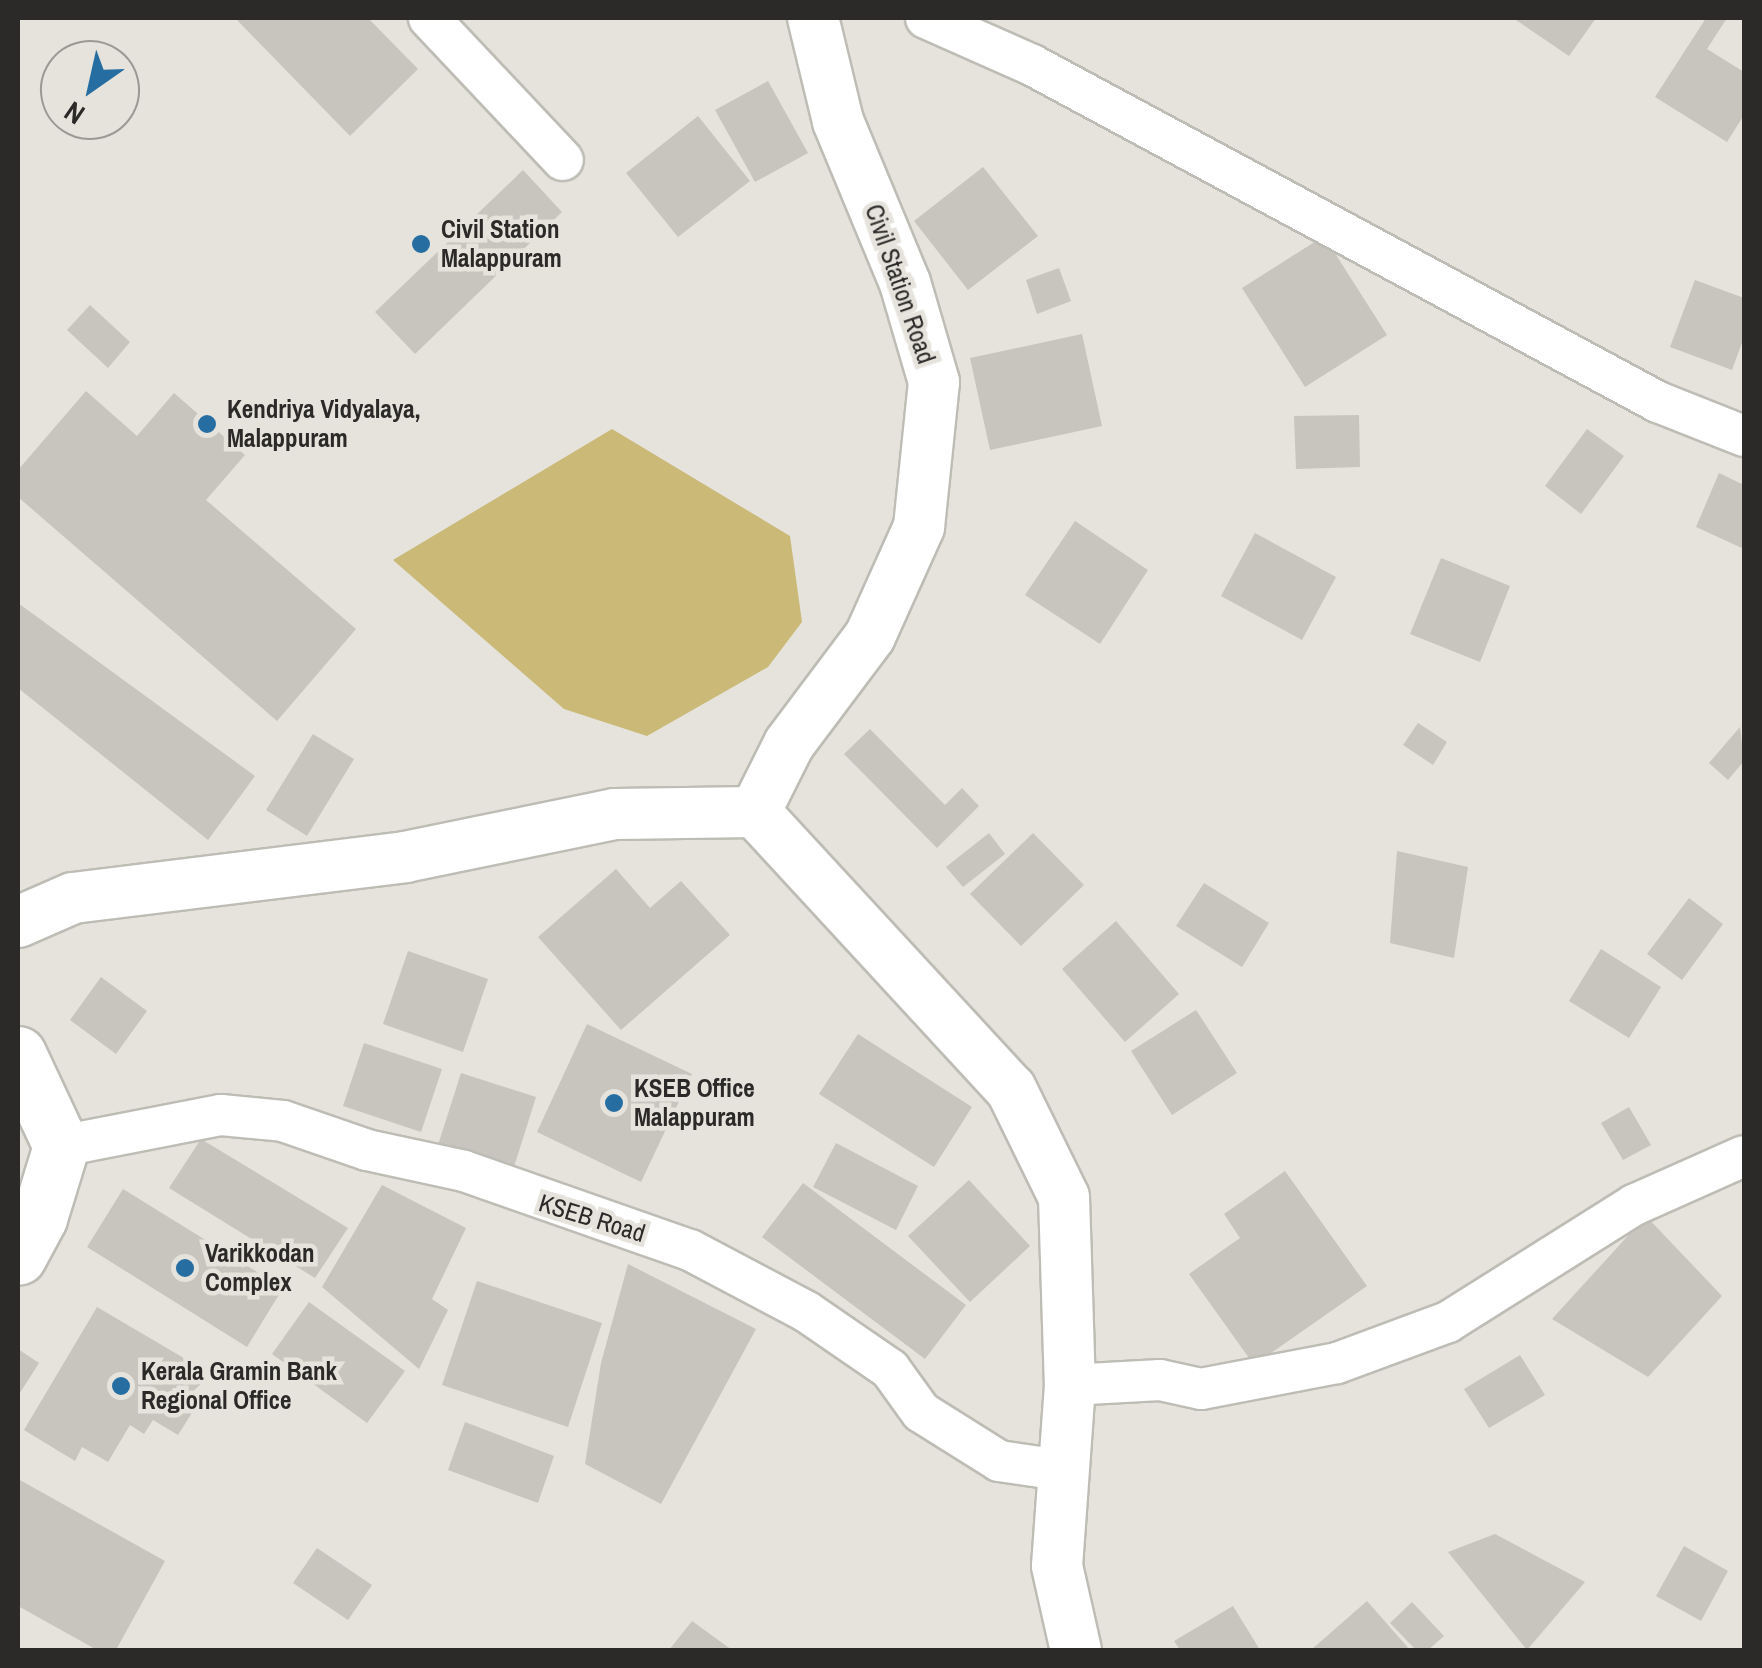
<!DOCTYPE html>
<html>
<head>
<meta charset="utf-8">
<style>
  body { margin:0 }
  #map { position:relative; width:1762px; height:1668px; overflow:hidden; background:#e5e3dc; font-family:"Archivo Narrow",sans-serif }
  div>[style] { position:absolute }
  .green>* { inset:0; background:#cbb977 }
  .building>* { inset:0; background:#c7c5be }
  .roads { filter:drop-shadow(2px 0 #bebdb5) drop-shadow(-2px 0 #bebdb5) drop-shadow(0 2px #bebdb5) drop-shadow(0 -2px #bebdb5) }
  .minor>* { height:40px; margin:-20px; padding:0 20px; transform-origin:20px; border-radius:20px; background:#fff }
  .tertiary>* { height:50px; margin:-25px; padding:0 25px; transform-origin:25px; border-radius:25px; background:#fff }
  .secondary>* { height:55px; margin:-27.5px; padding:0 27.5px; transform-origin:27.5px; border-radius:27.5px; background:#fff }
  .dots>* { width:28px; height:28px; translate:-50% -50%; box-sizing:border-box; border:5px solid #e5e3dc; border-radius:50% }
  span { translate:-50% -50%; white-space:nowrap; text-align:center; line-height:1.15; -webkit-text-stroke:9px #e5e3dc; paint-order:stroke }
  .poi-label { font-size:25px; color:#2b2a28; font-weight:700 }
  .left { translate:0 -50%; text-align:left }
  .street-label { font-size:25px; color:#2b2a28 }
  .frame { position:absolute; inset:0; border:20px solid #2b2a28; pointer-events:none }
  .north { position:absolute; left:40px; top:40px; width:100px; height:100px; box-sizing:border-box; background:#e5e3dc; border:2px solid #9b9994; border-radius:50%; rotate:214deg; font-size:28px; font-weight:700; line-height:40px; text-align:center; color:#2b2a28 }
  .north::after { content:''; display:block; margin:auto; width:35px; height:45px; background:#266ea2; clip-path:polygon(50% 0,100% 100%,50% 72%,0 100%) }
</style>
</head>
<body>
<div id="map">
  <div class="green">
    <i style="clip-path:polygon(612px 429px,790px 536px,802px 622px,768px 667px,647px 736px,564px 709px,393px 560px)"></i>
  </div>
  <div class="building">
    <i style="clip-path:polygon(235px 18px,368px 18px,418px 69px,350px 136px)"></i>
    <i style="clip-path:polygon(1513px 18px,1596px 18px,1569px 56px)"></i>
    <i style="clip-path:polygon(1706px 18px,1727px 18px,1707px 49px,1744px 72px,1744px 115px,1727px 142px,1655px 97px)"></i>
    <i style="clip-path:polygon(768px 81px,808px 153px,755px 182px,715px 110px)"></i>
    <i style="clip-path:polygon(698px 116px,750px 181px,678px 237px,626px 173px)"></i>
    <i style="clip-path:polygon(983px 167px,1038px 236px,968px 290px,914px 221px)"></i>
    <i style="clip-path:polygon(523px 170px,562px 212px,415px 354px,375px 312px)"></i>
    <i style="clip-path:polygon(1324px 236px,1387px 335px,1305px 387px,1242px 288px)"></i>
    <i style="clip-path:polygon(1059px 268px,1071px 301px,1037px 314px,1026px 280px)"></i>
    <i style="clip-path:polygon(1695px 280px,1744px 298px,1744px 337px,1732px 370px,1670px 347px)"></i>
    <i style="clip-path:polygon(90px 305px,130px 342px,108px 368px,67px 330px)"></i>
    <i style="clip-path:polygon(1082px 334px,1102px 426px,990px 450px,970px 358px)"></i>
    <i style="clip-path:polygon(86px 391px,137px 436px,174px 393px,245px 455px,206px 500px,356px 629px,277px 721px,18px 497px,18px 470px)"></i>
    <i style="clip-path:polygon(1359px 415px,1360px 467px,1296px 469px,1294px 416px)"></i>
    <i style="clip-path:polygon(1587px 429px,1624px 456px,1581px 514px,1545px 486px)"></i>
    <i style="clip-path:polygon(1719px 473px,1744px 485px,1744px 549px,1696px 527px)"></i>
    <i style="clip-path:polygon(1075px 521px,1148px 570px,1100px 644px,1025px 595px)"></i>
    <i style="clip-path:polygon(1255px 533px,1336px 577px,1302px 640px,1221px 596px)"></i>
    <i style="clip-path:polygon(1441px 558px,1510px 586px,1480px 662px,1410px 634px)"></i>
    <i style="clip-path:polygon(18px 603px,255px 776px,208px 840px,18px 688px)"></i>
    <i style="clip-path:polygon(1418px 723px,1447px 742px,1433px 765px,1403px 745px)"></i>
    <i style="clip-path:polygon(1740px 727px,1744px 761px,1728px 780px,1709px 763px)"></i>
    <i style="clip-path:polygon(870px 729px,945px 805px,962px 788px,979px 806px,937px 848px,844px 754px)"></i>
    <i style="clip-path:polygon(313px 734px,354px 759px,307px 836px,266px 810px)"></i>
    <i style="clip-path:polygon(989px 833px,1005px 854px,963px 887px,946px 867px)"></i>
    <i style="clip-path:polygon(1033px 833px,1084px 885px,1021px 946px,970px 894px)"></i>
    <i style="clip-path:polygon(1397px 851px,1468px 867px,1454px 958px,1390px 943px)"></i>
    <i style="clip-path:polygon(616px 869px,650px 908px,681px 881px,730px 935px,621px 1030px,538px 937px)"></i>
    <i style="clip-path:polygon(1204px 883px,1269px 923px,1242px 967px,1176px 926px)"></i>
    <i style="clip-path:polygon(1689px 898px,1723px 924px,1682px 980px,1647px 954px)"></i>
    <i style="clip-path:polygon(1116px 921px,1179px 994px,1125px 1042px,1062px 969px)"></i>
    <i style="clip-path:polygon(1601px 949px,1661px 987px,1629px 1038px,1569px 1001px)"></i>
    <i style="clip-path:polygon(408px 951px,488px 979px,463px 1052px,383px 1024px)"></i>
    <i style="clip-path:polygon(101px 977px,147px 1011px,116px 1054px,70px 1020px)"></i>
    <i style="clip-path:polygon(1196px 1010px,1237px 1073px,1172px 1115px,1131px 1051px)"></i>
    <i style="clip-path:polygon(587px 1024px,692px 1074px,641px 1182px,537px 1132px)"></i>
    <i style="clip-path:polygon(858px 1034px,972px 1107px,934px 1167px,819px 1094px)"></i>
    <i style="clip-path:polygon(364px 1043px,442px 1069px,421px 1132px,343px 1106px)"></i>
    <i style="clip-path:polygon(461px 1073px,536px 1097px,513px 1170px,438px 1145px)"></i>
    <i style="clip-path:polygon(1629px 1107px,1651px 1145px,1623px 1160px,1601px 1123px)"></i>
    <i style="clip-path:polygon(201px 1139px,348px 1228px,315px 1278px,169px 1188px)"></i>
    <i style="clip-path:polygon(836px 1143px,918px 1186px,896px 1230px,813px 1187px)"></i>
    <i style="clip-path:polygon(1285px 1171px,1367px 1286px,1254px 1365px,1189px 1274px,1240px 1238px,1224px 1214px)"></i>
    <i style="clip-path:polygon(969px 1180px,1030px 1246px,970px 1302px,908px 1236px)"></i>
    <i style="clip-path:polygon(803px 1183px,966px 1305px,925px 1359px,762px 1237px)"></i>
    <i style="clip-path:polygon(382px 1185px,466px 1228px,432px 1299px,448px 1310px,419px 1369px,322px 1287px)"></i>
    <i style="clip-path:polygon(123px 1189px,283px 1288px,247px 1347px,87px 1247px)"></i>
    <i style="clip-path:polygon(1646px 1216px,1722px 1296px,1648px 1377px,1552px 1319px)"></i>
    <i style="clip-path:polygon(628px 1264px,756px 1329px,661px 1504px,585px 1464px,601px 1363px)"></i>
    <i style="clip-path:polygon(477px 1281px,602px 1323px,568px 1427px,442px 1385px)"></i>
    <i style="clip-path:polygon(309px 1302px,405px 1371px,367px 1423px,272px 1354px)"></i>
    <i style="clip-path:polygon(97px 1307px,211px 1374px,183px 1401px,195px 1408px,178px 1435px,153px 1420px,144px 1434px,130px 1425px,108px 1462px,82px 1447px,75px 1461px,24px 1430px)"></i>
    <i style="clip-path:polygon(18px 1349px,39px 1363px,18px 1396px)"></i>
    <i style="clip-path:polygon(1520px 1355px,1545px 1395px,1489px 1428px,1464px 1389px)"></i>
    <i style="clip-path:polygon(465px 1422px,554px 1456px,538px 1503px,448px 1470px)"></i>
    <i style="clip-path:polygon(18px 1479px,165px 1561px,116px 1650px,97px 1650px,18px 1606px)"></i>
    <i style="clip-path:polygon(1495px 1534px,1585px 1582px,1527px 1650px,1448px 1552px)"></i>
    <i style="clip-path:polygon(1684px 1546px,1728px 1571px,1701px 1621px,1656px 1596px)"></i>
    <i style="clip-path:polygon(317px 1548px,372px 1585px,348px 1620px,293px 1583px)"></i>
    <i style="clip-path:polygon(1367px 1601px,1410px 1650px,1311px 1650px)"></i>
    <i style="clip-path:polygon(1412px 1602px,1444px 1636px,1428px 1650px,1416px 1650px,1390px 1623px)"></i>
    <i style="clip-path:polygon(1233px 1606px,1260px 1650px,1180px 1650px,1174px 1641px)"></i>
    <i style="clip-path:polygon(692px 1621px,732px 1650px,669px 1650px)"></i>
  </div>
  <div class="roads">
    <div class="minor">
      <i style="left:429px;top:18px;width:195px;rotate:46.7deg"></i>
      <i style="left:926px;top:18px;width:116px;rotate:23.9deg"></i>
      <i style="left:1032px;top:65px;width:711px;rotate:28.3deg"></i>
      <i style="left:1658px;top:402px;width:92px;rotate:21.6deg"></i>
      <i style="left:61px;top:1146px;width:163px;rotate:-11deg"></i>
      <i style="left:221px;top:1115px;width:62px;rotate:5.5deg"></i>
      <i style="left:283px;top:1121px;width:89px;rotate:19deg"></i>
      <i style="left:367px;top:1150px;width:99px;rotate:12.2deg"></i>
      <i style="left:464px;top:1171px;width:239px;rotate:19.3deg"></i>
      <i style="left:690px;top:1250px;width:132px;rotate:27.9deg"></i>
      <i style="left:807px;top:1312px;width:101px;rotate:34.5deg"></i>
      <i style="left:890px;top:1369px;width:53px;rotate:54.2deg"></i>
      <i style="left:921px;top:1412px;width:92px;rotate:32.1deg"></i>
      <i style="left:999px;top:1461px;width:69px;rotate:8.4deg"></i>
      <i style="left:1070px;top:1385px;width:90px;rotate:-3.2deg"></i>
      <i style="left:1160px;top:1380px;width:42px;rotate:12.4deg"></i>
      <i style="left:1201px;top:1389px;width:138px;rotate:-10.8deg"></i>
      <i style="left:1337px;top:1363px;width:118px;rotate:-20.3deg"></i>
      <i style="left:1448px;top:1322px;width:220px;rotate:-32.2deg"></i>
      <i style="left:1634px;top:1205px;width:120px;rotate:-24deg"></i>
    </div>
    <div class="tertiary">
      <i style="left:755px;top:812px;width:76px;rotate:-63.4deg"></i>
      <i style="left:789px;top:744px;width:135px;rotate:-53.1deg"></i>
      <i style="left:870px;top:636px;width:120px;rotate:-65.8deg"></i>
      <i style="left:919px;top:527px;width:146px;rotate:-84.1deg"></i>
      <i style="left:934px;top:382px;width:103px;rotate:-106.3deg"></i>
      <i style="left:905px;top:283px;width:175px;rotate:-112.5deg"></i>
      <i style="left:838px;top:121px;width:106px;rotate:-103.6deg"></i>
      <i style="left:18px;top:922px;width:60px;rotate:-23.6deg"></i>
      <i style="left:73px;top:898px;width:335px;rotate:-7deg"></i>
      <i style="left:405px;top:857px;width:214px;rotate:-11.6deg"></i>
      <i style="left:615px;top:814px;width:140px;rotate:-0.8deg"></i>
      <i style="left:755px;top:812px;width:377px;rotate:47.3deg"></i>
      <i style="left:1011px;top:1089px;width:120px;rotate:63.9deg"></i>
      <i style="left:1064px;top:1197px;width:188px;rotate:88.2deg"></i>
      <i style="left:1070px;top:1385px;width:181px;rotate:94.1deg"></i>
      <i style="left:1057px;top:1566px;width:86px;rotate:77.3deg"></i>
    </div>
    <div class="secondary">
      <i style="left:18px;top:1054px;width:102px;rotate:64.9deg"></i>
      <i style="left:61px;top:1146px;width:75px;rotate:107deg"></i>
      <i style="left:39px;top:1218px;width:44px;rotate:118.3deg"></i>
    </div>
  </div>
  <div class="dots">
    <i style="left:421px;top:244px;background:#266ea2"></i>
    <i style="left:207px;top:424px;background:#266ea2"></i>
    <i style="left:614px;top:1103px;background:#266ea2"></i>
    <i style="left:185px;top:1268px;background:#266ea2"></i>
    <i style="left:121px;top:1386px;background:#266ea2"></i>
  </div>
  <div class="poi-label">
    <span class="left" style="left:441px;top:244px">Civil Station<br>Malappuram</span>
    <span class="left" style="left:227px;top:424px">Kendriya Vidyalaya,<br>Malappuram</span>
    <span class="left" style="left:634px;top:1103px">KSEB Office<br>Malappuram</span>
    <span class="left" style="left:205px;top:1268px">Varikkodan<br>Complex</span>
    <span class="left" style="left:141px;top:1386px">Kerala Gramin Bank<br>Regional Office</span>
  </div>
  <div class="street-label">
    <span style="left:900px;top:284px;rotate:71deg">Civil Station Road</span>
    <span style="left:592px;top:1218px;rotate:17deg">KSEB Road</span>
  </div>
  <div class="frame"></div>
  <div class="north">N</div>
</div>
</body>
</html>
